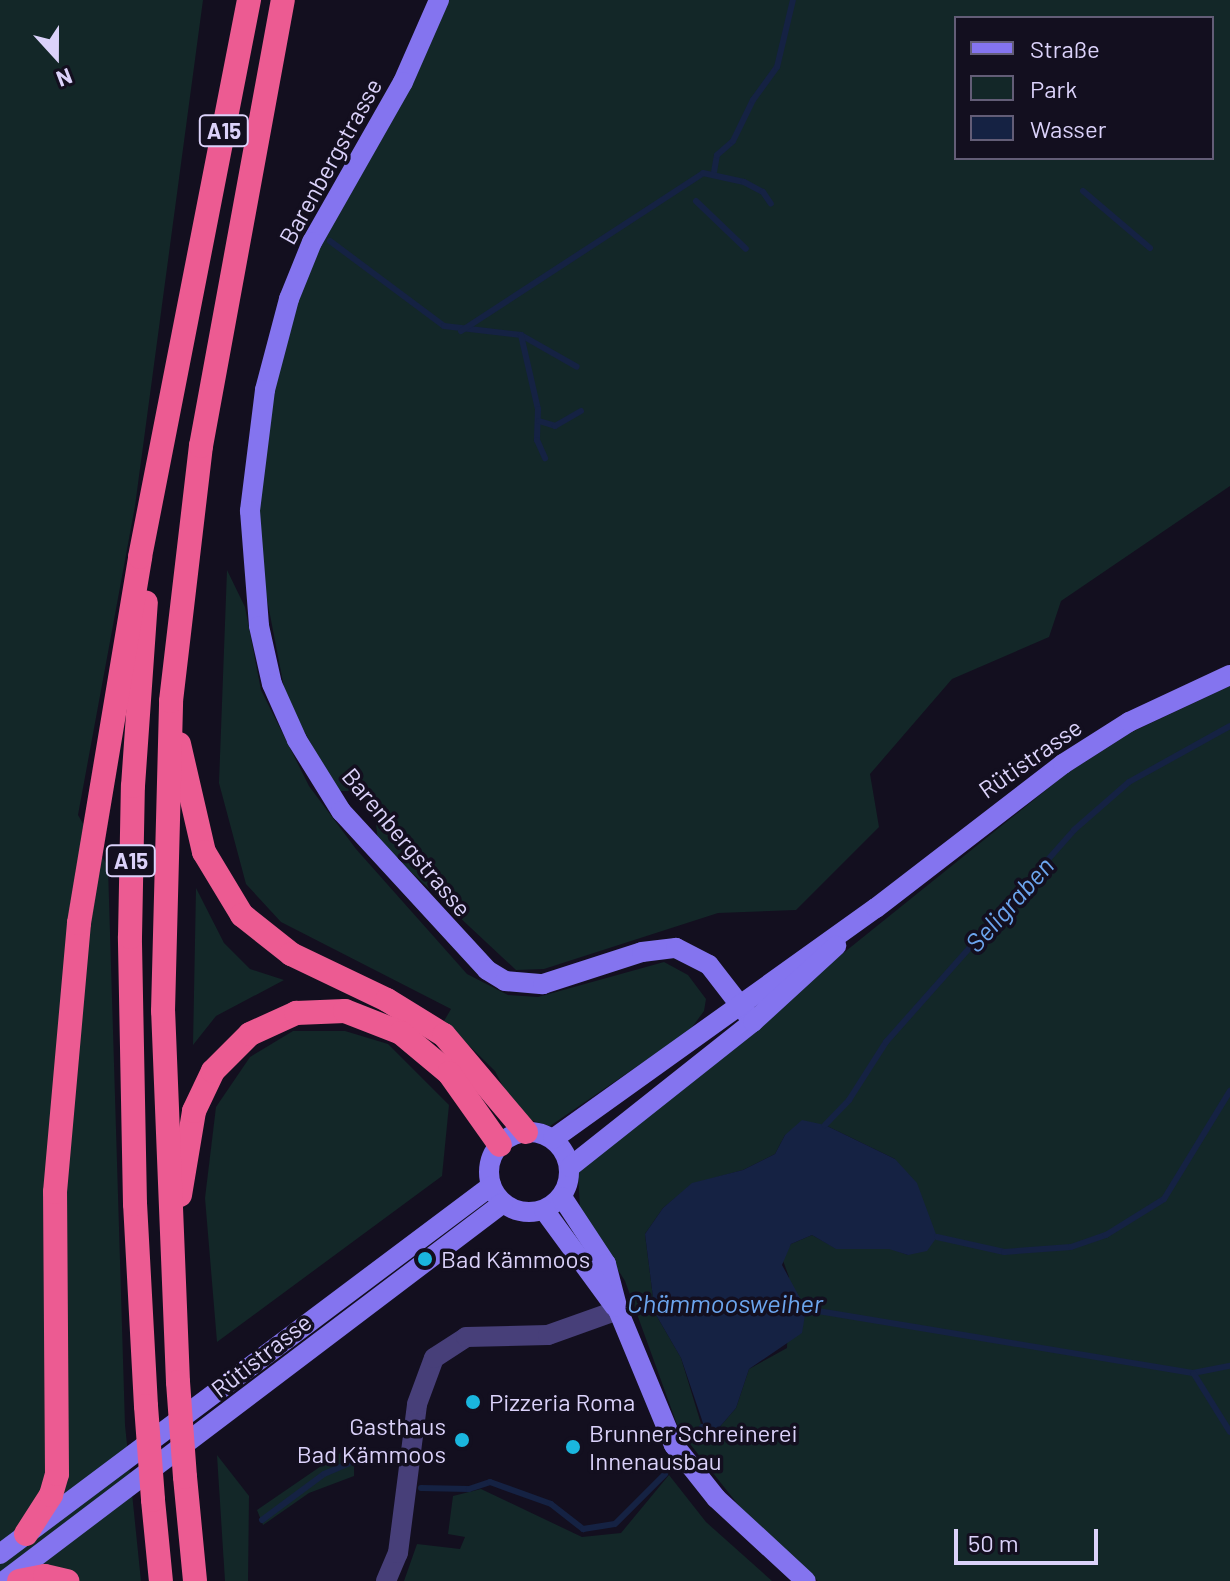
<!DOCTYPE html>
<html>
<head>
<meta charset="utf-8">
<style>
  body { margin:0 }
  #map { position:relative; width:1230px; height:1581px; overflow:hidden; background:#130f1f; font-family:Barlow,sans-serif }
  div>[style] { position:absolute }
  .green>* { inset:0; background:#132728 }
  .water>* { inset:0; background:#152243 }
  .stream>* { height:6px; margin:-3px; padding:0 3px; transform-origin:3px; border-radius:3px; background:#152243 }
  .street>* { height:20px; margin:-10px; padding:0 10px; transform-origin:10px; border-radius:10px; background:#473f79 }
  .secondary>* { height:20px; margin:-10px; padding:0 10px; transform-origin:10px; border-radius:10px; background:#8474ef }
  .secondary>.ring { margin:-10px; padding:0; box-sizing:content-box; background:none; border:20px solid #8474ef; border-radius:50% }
  .highway>* { height:24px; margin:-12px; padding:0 12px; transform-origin:12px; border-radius:12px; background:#ec5b92 }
  .highway-bridge>* { height:24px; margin:-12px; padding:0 12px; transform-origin:12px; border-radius:12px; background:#ec5b92 }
  .dots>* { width:22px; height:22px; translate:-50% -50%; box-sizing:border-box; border:4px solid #130f1f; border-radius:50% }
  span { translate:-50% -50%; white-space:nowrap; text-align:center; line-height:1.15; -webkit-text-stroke:7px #130f1f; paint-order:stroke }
  .shield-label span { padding:2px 6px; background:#130f1f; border:2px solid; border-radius:6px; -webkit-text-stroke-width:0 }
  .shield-label { font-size:22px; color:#dbd2fa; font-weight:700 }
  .street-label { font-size:24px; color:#dbd2fa }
  .poi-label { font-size:24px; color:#dbd2fa }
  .left { translate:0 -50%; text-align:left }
  .right { translate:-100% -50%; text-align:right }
  .water-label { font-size:26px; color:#6ca5ee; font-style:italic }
  .legend { position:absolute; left:954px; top:16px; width:260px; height:144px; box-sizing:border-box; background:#130f1f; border:2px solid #635d77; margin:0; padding:10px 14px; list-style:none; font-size:24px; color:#dbd2fa }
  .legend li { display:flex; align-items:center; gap:16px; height:40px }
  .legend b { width:40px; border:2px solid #635d77 }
  .north { position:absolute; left:16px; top:16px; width:80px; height:80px; -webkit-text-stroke:6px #130f1f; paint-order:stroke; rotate:159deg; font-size:22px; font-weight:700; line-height:32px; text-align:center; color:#dbd2fa }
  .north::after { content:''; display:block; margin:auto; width:28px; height:36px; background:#dbd2fa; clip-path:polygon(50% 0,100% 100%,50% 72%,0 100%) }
  .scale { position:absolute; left:954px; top:1529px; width:144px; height:36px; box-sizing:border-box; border:4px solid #dbd2fa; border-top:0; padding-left:10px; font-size:24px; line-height:28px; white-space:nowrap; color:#dbd2fa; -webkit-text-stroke:6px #130f1f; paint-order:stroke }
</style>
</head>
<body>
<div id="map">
  <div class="green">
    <i style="clip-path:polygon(0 0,203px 0,135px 506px,78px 815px,108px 867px,125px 1425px,141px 1581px,0 1581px)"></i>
    <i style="clip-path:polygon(evenodd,439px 0,1230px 0,1230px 486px,1061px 601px,1049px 637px,952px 679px,870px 774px,879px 827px,796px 910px,718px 913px,544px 969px,516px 970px,378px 841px,373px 800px,366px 791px,337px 791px,286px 698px,250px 511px,289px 299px,439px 0,956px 18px,1212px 18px,1212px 158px,956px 158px,956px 18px)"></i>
    <i style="clip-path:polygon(227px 570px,245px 607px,261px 690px,309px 786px,356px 849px,467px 974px,508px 995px,538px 997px,664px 962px,688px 975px,706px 999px,704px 1011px,690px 1030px,550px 1126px,527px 1119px,513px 1106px,495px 1071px,444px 1021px,451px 1009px,281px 922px,246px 884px,219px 783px)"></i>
    <i style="clip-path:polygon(evenodd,1230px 686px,1230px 1581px,818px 1581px,743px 1511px,679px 1430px,625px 1281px,580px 1209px,578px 1173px,591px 1156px,1066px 774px,1132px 732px,1230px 686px,825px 1125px,895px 1159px,908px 1255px,889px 1248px,837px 1249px,812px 1235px,791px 1244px,782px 1258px,789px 1277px,787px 1348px,749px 1369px,736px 1408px,717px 1430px,702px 1427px,681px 1358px,655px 1313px,645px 1234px,663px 1208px,692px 1184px,743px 1170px,775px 1154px,785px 1135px,825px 1125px)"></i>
    <i style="clip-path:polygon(196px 888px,224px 943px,250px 969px,284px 980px,216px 1016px,193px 1045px)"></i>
    <i style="clip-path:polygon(293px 1031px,345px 1031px,388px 1044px,449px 1105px,442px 1176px,217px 1342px,205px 1198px,216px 1107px,250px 1057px)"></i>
    <i style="clip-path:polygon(343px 1451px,354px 1457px,354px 1476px,309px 1493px,263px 1525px,257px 1510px)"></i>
    <i style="clip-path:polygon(217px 1455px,249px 1496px,248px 1581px,225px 1581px)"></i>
    <i style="clip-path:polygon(669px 1475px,706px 1522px,772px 1581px,404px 1581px,417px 1544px,460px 1549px,465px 1537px,448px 1534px,453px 1496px,481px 1489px,582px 1537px,621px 1533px)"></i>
  </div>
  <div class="water">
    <i style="clip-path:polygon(802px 1120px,825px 1125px,895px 1159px,917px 1183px,937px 1237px,927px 1251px,908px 1255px,889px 1249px,836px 1249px,812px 1235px,791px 1244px,782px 1265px,806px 1309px,802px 1333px,749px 1369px,736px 1408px,717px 1430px,706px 1432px,681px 1358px,655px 1313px,645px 1234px,663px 1208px,692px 1183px,743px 1170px,775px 1154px,785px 1135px)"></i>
  </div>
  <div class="stream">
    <i style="left:714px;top:172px;width:17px;rotate:-80deg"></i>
    <i style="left:717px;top:155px;width:21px;rotate:-41deg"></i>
    <i style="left:733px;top:141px;width:46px;rotate:-64deg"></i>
    <i style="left:753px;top:100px;width:41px;rotate:-54deg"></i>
    <i style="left:777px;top:67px;width:69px;rotate:-76.6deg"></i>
    <i style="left:1083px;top:191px;width:88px;rotate:40.4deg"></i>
    <i style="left:696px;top:201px;width:69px;rotate:43.8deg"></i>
    <i style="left:330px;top:241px;width:142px;rotate:36.7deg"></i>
    <i style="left:444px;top:326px;width:78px;rotate:6.7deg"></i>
    <i style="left:521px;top:335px;width:64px;rotate:29.7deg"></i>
    <i style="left:461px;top:331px;width:289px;rotate:-33.1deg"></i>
    <i style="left:703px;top:173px;width:42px;rotate:12.4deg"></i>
    <i style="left:744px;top:182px;width:21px;rotate:28deg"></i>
    <i style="left:763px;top:192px;width:14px;rotate:56deg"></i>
    <i style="left:521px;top:335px;width:76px;rotate:77.1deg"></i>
    <i style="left:538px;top:409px;width:31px;rotate:92deg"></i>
    <i style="left:537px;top:440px;width:20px;rotate:66deg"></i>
    <i style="left:539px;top:421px;width:17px;rotate:17deg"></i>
    <i style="left:555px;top:426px;width:30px;rotate:-30deg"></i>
    <i style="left:825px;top:1125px;width:35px;rotate:-46deg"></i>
    <i style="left:849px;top:1100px;width:69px;rotate:-57.5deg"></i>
    <i style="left:886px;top:1042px;width:283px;rotate:-48.4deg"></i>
    <i style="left:1074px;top:830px;width:73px;rotate:-41.1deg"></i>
    <i style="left:1129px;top:782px;width:115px;rotate:-29deg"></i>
    <i style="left:937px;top:1237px;width:69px;rotate:12.6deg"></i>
    <i style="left:1004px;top:1252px;width:67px;rotate:-4.3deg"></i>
    <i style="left:1071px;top:1247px;width:37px;rotate:-19deg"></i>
    <i style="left:1106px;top:1235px;width:68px;rotate:-31.8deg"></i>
    <i style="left:1164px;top:1199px;width:127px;rotate:-58.6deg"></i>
    <i style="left:806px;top:1309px;width:392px;rotate:9.4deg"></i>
    <i style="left:1193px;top:1373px;width:38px;rotate:-11deg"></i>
    <i style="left:1194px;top:1374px;width:68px;rotate:58.2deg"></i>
    <i style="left:696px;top:1436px;width:11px;rotate:-56deg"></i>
    <i style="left:421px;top:1488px;width:48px;rotate:1.2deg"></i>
    <i style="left:469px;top:1489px;width:22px;rotate:-18deg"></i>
    <i style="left:490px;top:1482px;width:65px;rotate:19.8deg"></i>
    <i style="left:551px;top:1504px;width:41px;rotate:38deg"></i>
    <i style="left:583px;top:1529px;width:32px;rotate:-9deg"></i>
    <i style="left:615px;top:1524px;width:71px;rotate:-45deg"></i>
    <i style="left:262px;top:1520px;width:77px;rotate:-36.6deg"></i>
    <i style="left:324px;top:1474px;width:26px;rotate:-23deg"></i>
  </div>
  <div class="street">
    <i style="left:386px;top:1581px;width:30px;rotate:-67deg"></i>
    <i style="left:398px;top:1553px;width:150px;rotate:-82.7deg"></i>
    <i style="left:417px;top:1404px;width:49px;rotate:-69.7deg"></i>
    <i style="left:434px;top:1358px;width:38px;rotate:-33deg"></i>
    <i style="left:466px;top:1337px;width:82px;rotate:-1.4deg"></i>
    <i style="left:548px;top:1335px;width:74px;rotate:-19.7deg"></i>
  </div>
  <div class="secondary">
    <i style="left:439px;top:0;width:90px;rotate:113.7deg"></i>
    <i style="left:403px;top:82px;width:184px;rotate:119.6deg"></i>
    <i style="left:312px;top:242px;width:61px;rotate:112deg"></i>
    <i style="left:289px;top:299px;width:94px;rotate:104.8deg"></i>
    <i style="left:265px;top:390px;width:122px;rotate:97.1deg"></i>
    <i style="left:250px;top:511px;width:115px;rotate:85.5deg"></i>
    <i style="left:259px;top:626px;width:59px;rotate:77.4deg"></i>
    <i style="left:272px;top:684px;width:61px;rotate:65.9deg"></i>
    <i style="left:297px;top:740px;width:84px;rotate:58.2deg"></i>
    <i style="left:341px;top:811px;width:216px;rotate:47.4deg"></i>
    <i style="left:487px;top:970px;width:21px;rotate:31deg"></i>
    <i style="left:505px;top:981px;width:38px;rotate:5deg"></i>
    <i style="left:543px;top:984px;width:104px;rotate:-17.9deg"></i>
    <i style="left:642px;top:952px;width:34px;rotate:-7deg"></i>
    <i style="left:676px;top:948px;width:37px;rotate:27deg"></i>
    <i style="left:709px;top:965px;width:72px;rotate:52.3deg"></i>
    <i class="ring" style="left:489px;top:1132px;width:60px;height:60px"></i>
    <i style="left:553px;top:1139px;width:397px;rotate:-35.6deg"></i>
    <i style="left:876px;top:908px;width:236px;rotate:-37.6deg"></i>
    <i style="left:1063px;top:764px;width:78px;rotate:-32.5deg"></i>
    <i style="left:1129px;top:722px;width:111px;rotate:-25deg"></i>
    <i style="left:570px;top:1167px;width:233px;rotate:-38.4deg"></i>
    <i style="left:753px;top:1022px;width:113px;rotate:-42.5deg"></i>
    <i style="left:562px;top:1197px;width:80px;rotate:56.7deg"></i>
    <i style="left:606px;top:1264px;width:48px;rotate:75.4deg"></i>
    <i style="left:618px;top:1310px;width:146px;rotate:67.5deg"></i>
    <i style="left:674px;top:1445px;width:68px;rotate:51.6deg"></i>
    <i style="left:716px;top:1498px;width:122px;rotate:42.7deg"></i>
    <i style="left:544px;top:1210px;width:120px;rotate:53.8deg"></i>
    <i style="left:0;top:1554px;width:614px;rotate:-36.85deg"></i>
    <i style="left:4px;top:1581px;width:626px;rotate:-37.14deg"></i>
  </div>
  <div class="highway">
    <i style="left:179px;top:744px;width:111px;rotate:77deg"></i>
    <i style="left:204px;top:852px;width:74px;rotate:58.9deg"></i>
    <i style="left:242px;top:915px;width:63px;rotate:38.5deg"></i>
    <i style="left:291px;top:954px;width:106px;rotate:25.6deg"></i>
    <i style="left:387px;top:1000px;width:67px;rotate:31.6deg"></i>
    <i style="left:444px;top:1035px;width:127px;rotate:49.8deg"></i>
    <i style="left:180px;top:1195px;width:85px;rotate:-80.5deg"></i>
    <i style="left:194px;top:1111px;width:44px;rotate:-64.6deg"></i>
    <i style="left:213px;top:1071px;width:52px;rotate:-45deg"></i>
    <i style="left:250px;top:1034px;width:51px;rotate:-24.5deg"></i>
    <i style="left:296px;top:1013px;width:49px;rotate:-2.3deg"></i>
    <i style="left:345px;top:1011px;width:60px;rotate:21.4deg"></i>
    <i style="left:401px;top:1033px;width:62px;rotate:39.8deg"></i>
    <i style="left:449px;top:1073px;width:88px;rotate:54.7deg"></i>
    <i style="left:178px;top:1382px;width:371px;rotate:-92.3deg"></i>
    <i style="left:163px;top:1011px;width:310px;rotate:-88.5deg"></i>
    <i style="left:171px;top:701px;width:257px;rotate:-83.3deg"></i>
    <i style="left:201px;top:446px;width:453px;rotate:-79.6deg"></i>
    <i style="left:146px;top:1406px;width:202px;rotate:-93.1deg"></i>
    <i style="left:135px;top:1204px;width:267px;rotate:-91.1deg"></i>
    <i style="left:130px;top:937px;width:151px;rotate:-88.9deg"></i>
    <i style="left:133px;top:786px;width:184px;rotate:-86deg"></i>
    <i style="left:185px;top:1477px;width:104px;rotate:84.5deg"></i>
    <i style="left:153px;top:1500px;width:81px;rotate:84.4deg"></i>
    <i style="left:26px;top:1534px;width:46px;rotate:-57.3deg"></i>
    <i style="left:51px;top:1495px;width:22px;rotate:-74deg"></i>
    <i style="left:57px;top:1474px;width:282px;rotate:-90.4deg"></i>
    <i style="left:55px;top:1192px;width:270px;rotate:-84.9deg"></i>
    <i style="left:79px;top:923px;width:371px;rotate:-80.5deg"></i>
    <i style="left:140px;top:557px;width:568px;rotate:-78.93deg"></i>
    <i style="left:19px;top:1581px;width:26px;rotate:-11deg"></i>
    <i style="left:45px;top:1576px;width:23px;rotate:13deg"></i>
  </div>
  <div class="highway-bridge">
    <i style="left:178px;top:1382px;width:95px;rotate:85.8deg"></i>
    <i style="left:146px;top:1406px;width:94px;rotate:85.7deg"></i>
  </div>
  <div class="dots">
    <i style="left:425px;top:1259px;background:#1ab6de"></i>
    <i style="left:473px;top:1402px;background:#1ab6de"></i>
    <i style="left:462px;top:1440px;background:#1ab6de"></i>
    <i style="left:573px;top:1447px;background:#1ab6de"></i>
  </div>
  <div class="shield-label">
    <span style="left:224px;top:131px">A15</span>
    <span style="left:131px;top:861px">A15</span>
  </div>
  <div class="street-label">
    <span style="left:330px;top:161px;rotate:-61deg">Barenbergstrasse</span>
    <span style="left:1030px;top:758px;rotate:-35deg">Rütistrasse</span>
    <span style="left:407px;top:842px;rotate:50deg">Barenbergstrasse</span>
    <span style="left:261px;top:1355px;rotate:-38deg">Rütistrasse</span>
  </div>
  <div class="poi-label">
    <span class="left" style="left:441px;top:1259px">Bad Kämmoos</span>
    <span class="left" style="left:489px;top:1402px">Pizzeria Roma</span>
    <span class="right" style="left:446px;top:1440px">Gasthaus<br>Bad Kämmoos</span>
    <span class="left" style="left:589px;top:1447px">Brunner Schreinerei<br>Innenausbau</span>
  </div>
  <div class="water-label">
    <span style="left:1009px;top:904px;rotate:-48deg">Seligraben</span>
    <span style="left:725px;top:1303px">Chämmoosweiher</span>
  </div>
  <ul class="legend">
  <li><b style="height:10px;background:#8474ef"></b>Straße</li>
  <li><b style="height:22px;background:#132728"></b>Park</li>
  <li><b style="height:22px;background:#152243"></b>Wasser</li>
  </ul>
  <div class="north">N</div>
  <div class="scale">50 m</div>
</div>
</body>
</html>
